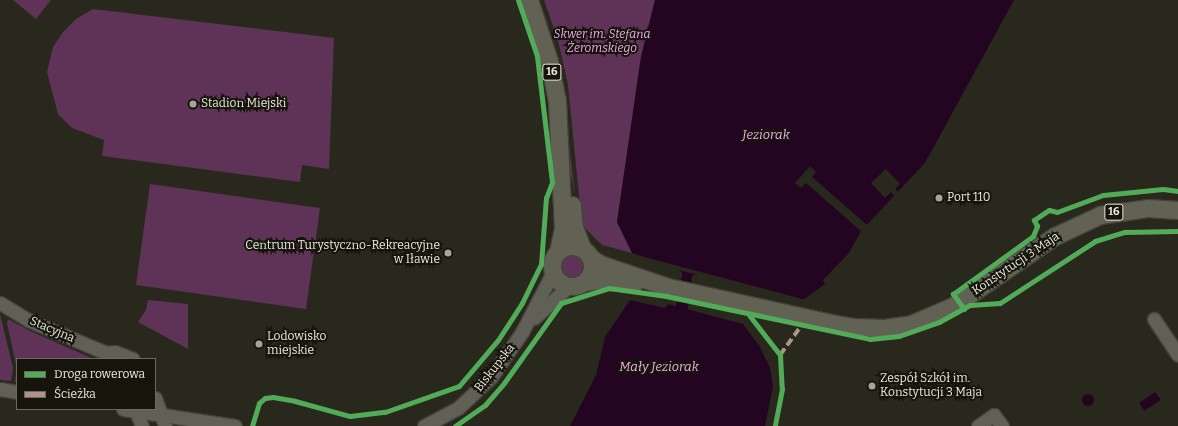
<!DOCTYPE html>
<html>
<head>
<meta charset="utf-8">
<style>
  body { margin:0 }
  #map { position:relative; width:1178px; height:426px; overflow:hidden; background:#28281d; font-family:Bitter,serif }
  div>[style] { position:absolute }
  .green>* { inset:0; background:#5f3258 }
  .round { border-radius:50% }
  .water>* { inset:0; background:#240521 }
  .pier>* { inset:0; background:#28281d }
  .canal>* { height:12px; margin:-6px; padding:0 6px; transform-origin:6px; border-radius:6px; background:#240521 }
  .roads { filter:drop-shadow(1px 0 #43433a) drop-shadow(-1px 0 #43433a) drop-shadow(0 1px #43433a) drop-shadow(0 -1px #43433a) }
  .minor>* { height:13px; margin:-6.5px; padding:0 6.5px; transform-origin:6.5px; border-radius:6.5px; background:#606057 }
  .major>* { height:17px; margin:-8.5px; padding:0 8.5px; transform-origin:8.5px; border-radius:8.5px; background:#616154 }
  .major>.ring { margin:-8.5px; padding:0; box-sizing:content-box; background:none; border:17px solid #616154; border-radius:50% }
  .quiet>* { height:4px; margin-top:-2px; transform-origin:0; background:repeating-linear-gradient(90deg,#af9288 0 8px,transparent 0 12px) }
  .cycleway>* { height:5px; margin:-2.5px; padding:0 2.5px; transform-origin:2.5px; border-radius:2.5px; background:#51ab58 }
  .dots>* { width:11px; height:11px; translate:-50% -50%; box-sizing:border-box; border:2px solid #15150b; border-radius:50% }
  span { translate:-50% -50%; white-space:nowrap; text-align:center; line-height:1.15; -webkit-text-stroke:4px #15150b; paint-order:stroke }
  .shield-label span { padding:1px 3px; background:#15150b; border:1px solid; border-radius:3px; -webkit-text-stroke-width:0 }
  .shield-label { font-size:11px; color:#e9e9dc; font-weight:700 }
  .park-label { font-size:12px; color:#f5a7ea; font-style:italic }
  .poi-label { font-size:12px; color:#e9e9dc }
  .left { translate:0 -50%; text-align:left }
  .right { translate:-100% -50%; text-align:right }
  .street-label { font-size:12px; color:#e9e9dc }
  .water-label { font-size:13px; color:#f6a8eb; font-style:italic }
  .legend { position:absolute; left:16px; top:358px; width:140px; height:52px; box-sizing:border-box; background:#15150b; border:1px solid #6a6a5f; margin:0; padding:5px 7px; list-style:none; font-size:12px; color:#e9e9dc }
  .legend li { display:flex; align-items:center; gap:8px; height:20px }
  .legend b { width:20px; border:1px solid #6a6a5f }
</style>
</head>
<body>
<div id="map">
  <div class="green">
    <i style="clip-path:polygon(13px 0,51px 0,36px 19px)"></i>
    <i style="clip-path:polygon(536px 0,539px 0,546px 18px,560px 68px,575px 195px)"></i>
    <i style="clip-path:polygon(544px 0,655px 0,641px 57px,617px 222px,632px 253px,602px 245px,582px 225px,568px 85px,558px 40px)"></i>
    <i style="clip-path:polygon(93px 9px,334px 38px,329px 169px,302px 165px,300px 182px,102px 156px,104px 140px,72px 128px,58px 114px,47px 72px,53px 47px,63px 32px,76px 19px)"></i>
    <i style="clip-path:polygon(150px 184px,320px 208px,306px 309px,136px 285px)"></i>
    <i class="round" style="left:558px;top:252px;width:28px;height:28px"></i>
    <i style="clip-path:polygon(148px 300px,188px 304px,188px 349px,138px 322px,146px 310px)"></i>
    <i style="clip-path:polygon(0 314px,13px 368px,11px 381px,0 380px)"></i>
    <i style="clip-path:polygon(8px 319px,30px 331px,94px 359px,17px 359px,17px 382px,15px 382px,17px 369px,7px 323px)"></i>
  </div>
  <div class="water">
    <i style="clip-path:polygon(655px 0,1014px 0,925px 163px,861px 231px,849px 253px,823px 280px,825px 284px,803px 300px,699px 273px,692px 276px,691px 283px,682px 281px,682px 273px,678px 268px,632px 253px,617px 222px,641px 57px)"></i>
    <i style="clip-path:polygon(630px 300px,665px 308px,668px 304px,743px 324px,760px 347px,770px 368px,773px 387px,765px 426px,570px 426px,596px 375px,605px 337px)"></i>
    <i style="clip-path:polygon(1155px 392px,1161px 400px,1144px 411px,1139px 403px)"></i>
    <i class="round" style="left:1082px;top:394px;width:12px;height:12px"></i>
  </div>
  <div class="pier">
    <i style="clip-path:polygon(810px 166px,816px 172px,812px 177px,867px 225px,861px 231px,806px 183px,801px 188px,795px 183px)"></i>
    <i style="clip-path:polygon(886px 169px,900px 184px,895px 189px,898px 192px,894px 196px,891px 192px,885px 198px,871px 183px)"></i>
    <i style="clip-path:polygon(629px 253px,806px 300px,803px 302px,671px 268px)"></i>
  </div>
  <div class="canal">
    <i style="left:682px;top:307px;width:25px;rotate:-81deg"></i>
  </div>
  <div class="roads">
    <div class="minor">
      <i style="left:0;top:303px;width:33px;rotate:31deg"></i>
      <i style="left:28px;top:320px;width:85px;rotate:22.9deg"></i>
      <i style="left:106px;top:353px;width:8px;rotate:45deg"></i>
      <i style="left:534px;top:318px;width:47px;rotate:-42.4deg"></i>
      <i style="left:1154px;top:319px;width:43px;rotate:56.3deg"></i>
      <i style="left:106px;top:353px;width:9px;rotate:-6deg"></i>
      <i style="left:115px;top:352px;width:19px;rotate:21deg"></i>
      <i style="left:0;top:389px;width:17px;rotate:10deg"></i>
      <i style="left:155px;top:398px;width:30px;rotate:70deg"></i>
      <i style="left:123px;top:409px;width:113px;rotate:8.6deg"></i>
      <i style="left:135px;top:409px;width:18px;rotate:68deg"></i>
      <i style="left:424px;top:426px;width:38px;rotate:-28deg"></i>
      <i style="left:458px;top:408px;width:45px;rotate:-43.2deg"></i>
      <i style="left:491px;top:377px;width:55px;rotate:-55.4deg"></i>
      <i style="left:522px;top:332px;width:68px;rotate:-62.7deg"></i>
      <i style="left:978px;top:426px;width:19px;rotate:-35deg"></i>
      <i style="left:994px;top:415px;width:14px;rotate:54deg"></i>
    </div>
    <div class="major">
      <i style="left:529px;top:0;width:64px;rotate:71.8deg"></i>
      <i style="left:549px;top:61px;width:41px;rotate:78.7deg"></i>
      <i style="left:557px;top:101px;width:127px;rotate:87.3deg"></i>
      <i style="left:563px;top:228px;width:24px;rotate:102deg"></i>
      <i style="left:572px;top:205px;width:22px;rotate:85deg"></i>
      <i style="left:574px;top:227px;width:22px;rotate:69deg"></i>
      <i class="ring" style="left:552px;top:246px;width:23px;height:23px"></i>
      <i style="left:591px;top:258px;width:11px;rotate:34deg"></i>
      <i style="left:600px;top:264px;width:72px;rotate:18.7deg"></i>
      <i style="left:668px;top:287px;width:167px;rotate:12.5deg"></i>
      <i style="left:831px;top:323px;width:22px;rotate:10deg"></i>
      <i style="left:853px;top:327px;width:31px;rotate:2deg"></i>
      <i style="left:884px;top:328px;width:27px;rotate:-8deg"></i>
      <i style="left:911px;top:324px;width:46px;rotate:-23.2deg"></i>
      <i style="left:953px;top:306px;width:124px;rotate:-34.5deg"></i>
      <i style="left:1055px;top:236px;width:50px;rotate:-25deg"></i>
      <i style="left:1100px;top:215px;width:49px;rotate:-8.3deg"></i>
      <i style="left:1148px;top:208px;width:30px;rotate:4deg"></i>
      <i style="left:585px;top:282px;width:12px;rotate:-9deg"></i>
      <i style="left:597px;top:280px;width:37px;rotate:5deg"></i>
    </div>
  </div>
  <div class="quiet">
    <i style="left:780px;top:355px;width:36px;rotate:-54deg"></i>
  </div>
  <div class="cycleway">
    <i style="left:964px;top:309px;width:19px;rotate:-126deg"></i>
    <i style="left:953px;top:294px;width:99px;rotate:-35.9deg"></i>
    <i style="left:1033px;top:236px;width:11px;rotate:-68deg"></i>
    <i style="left:1037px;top:226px;width:7px;rotate:-117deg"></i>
    <i style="left:1034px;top:220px;width:18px;rotate:-34deg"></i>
    <i style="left:1049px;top:210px;width:8px;rotate:14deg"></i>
    <i style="left:1057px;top:212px;width:49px;rotate:-20.3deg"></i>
    <i style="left:1103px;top:195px;width:60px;rotate:-5.7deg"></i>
    <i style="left:1163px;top:189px;width:15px;rotate:8deg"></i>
    <i style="left:749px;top:315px;width:51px;rotate:52.2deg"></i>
    <i style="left:780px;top:355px;width:34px;rotate:87deg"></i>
    <i style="left:782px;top:389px;width:38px;rotate:101deg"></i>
    <i style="left:252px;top:426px;width:24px;rotate:-73deg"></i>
    <i style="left:259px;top:403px;width:8px;rotate:-40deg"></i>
    <i style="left:265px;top:398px;width:8px;rotate:-7deg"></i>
    <i style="left:273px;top:397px;width:22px;rotate:10deg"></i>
    <i style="left:295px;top:401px;width:57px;rotate:15.3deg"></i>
    <i style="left:350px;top:416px;width:35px;rotate:-7deg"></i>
    <i style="left:385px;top:412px;width:78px;rotate:-19.4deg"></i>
    <i style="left:459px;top:386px;width:60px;rotate:-49.7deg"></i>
    <i style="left:498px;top:340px;width:44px;rotate:-57deg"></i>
    <i style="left:522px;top:303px;width:43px;rotate:-64deg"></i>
    <i style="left:541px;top:264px;width:66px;rotate:-85.7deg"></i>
    <i style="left:546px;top:198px;width:17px;rotate:-69deg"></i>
    <i style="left:552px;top:182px;width:127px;rotate:-96.8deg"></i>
    <i style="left:537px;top:56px;width:59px;rotate:-108.7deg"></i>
    <i style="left:455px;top:426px;width:37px;rotate:-35deg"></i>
    <i style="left:485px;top:405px;width:29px;rotate:-49deg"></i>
    <i style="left:504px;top:383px;width:98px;rotate:-54.5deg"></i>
    <i style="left:561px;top:303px;width:50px;rotate:-17.4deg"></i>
    <i style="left:609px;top:288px;width:58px;rotate:8deg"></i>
    <i style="left:666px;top:296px;width:208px;rotate:11.9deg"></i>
    <i style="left:870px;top:339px;width:29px;rotate:-6deg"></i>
    <i style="left:899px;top:336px;width:42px;rotate:-19.3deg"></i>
    <i style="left:939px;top:322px;width:35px;rotate:-29deg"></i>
    <i style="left:970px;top:305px;width:30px;rotate:-4deg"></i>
    <i style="left:1000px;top:303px;width:113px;rotate:-33.1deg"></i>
    <i style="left:1095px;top:241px;width:31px;rotate:-17deg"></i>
    <i style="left:1125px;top:232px;width:53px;rotate:-1.1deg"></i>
  </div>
  <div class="dots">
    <i style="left:193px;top:104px;background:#a5a599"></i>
    <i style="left:939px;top:198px;background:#a5a599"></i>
    <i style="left:448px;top:253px;background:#a5a599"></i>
    <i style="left:259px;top:344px;background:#a5a599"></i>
    <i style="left:872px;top:386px;background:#a5a599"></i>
  </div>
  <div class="shield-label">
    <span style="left:552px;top:72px">16</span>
    <span style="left:1114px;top:212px">16</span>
  </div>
  <div class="park-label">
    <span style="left:602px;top:42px">Skwer im. Stefana<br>Żeromskiego</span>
  </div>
  <div class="poi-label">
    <span class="left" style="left:201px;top:104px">Stadion Miejski</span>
    <span class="left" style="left:947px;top:198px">Port 110</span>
    <span class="right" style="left:440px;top:253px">Centrum Turystyczno-Rekreacyjne<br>w Iławie</span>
    <span class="left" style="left:267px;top:344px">Lodowisko<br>miejskie</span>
    <span class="left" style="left:880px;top:386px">Zespół Szkół im.<br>Konstytucji 3 Maja</span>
  </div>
  <div class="street-label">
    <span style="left:1016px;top:264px;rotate:-34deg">Konstytucji 3 Maja</span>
    <span style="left:52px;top:330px;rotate:23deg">Stacyjna</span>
    <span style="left:495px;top:368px;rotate:-52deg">Biskupska</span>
  </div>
  <div class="water-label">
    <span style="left:766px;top:135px">Jeziorak</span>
    <span style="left:659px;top:367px">Mały Jeziorak</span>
  </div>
  <ul class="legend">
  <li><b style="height:5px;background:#51ab58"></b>Droga rowerowa</li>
  <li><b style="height:5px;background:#af9288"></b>Ścieżka</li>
  </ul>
</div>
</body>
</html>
